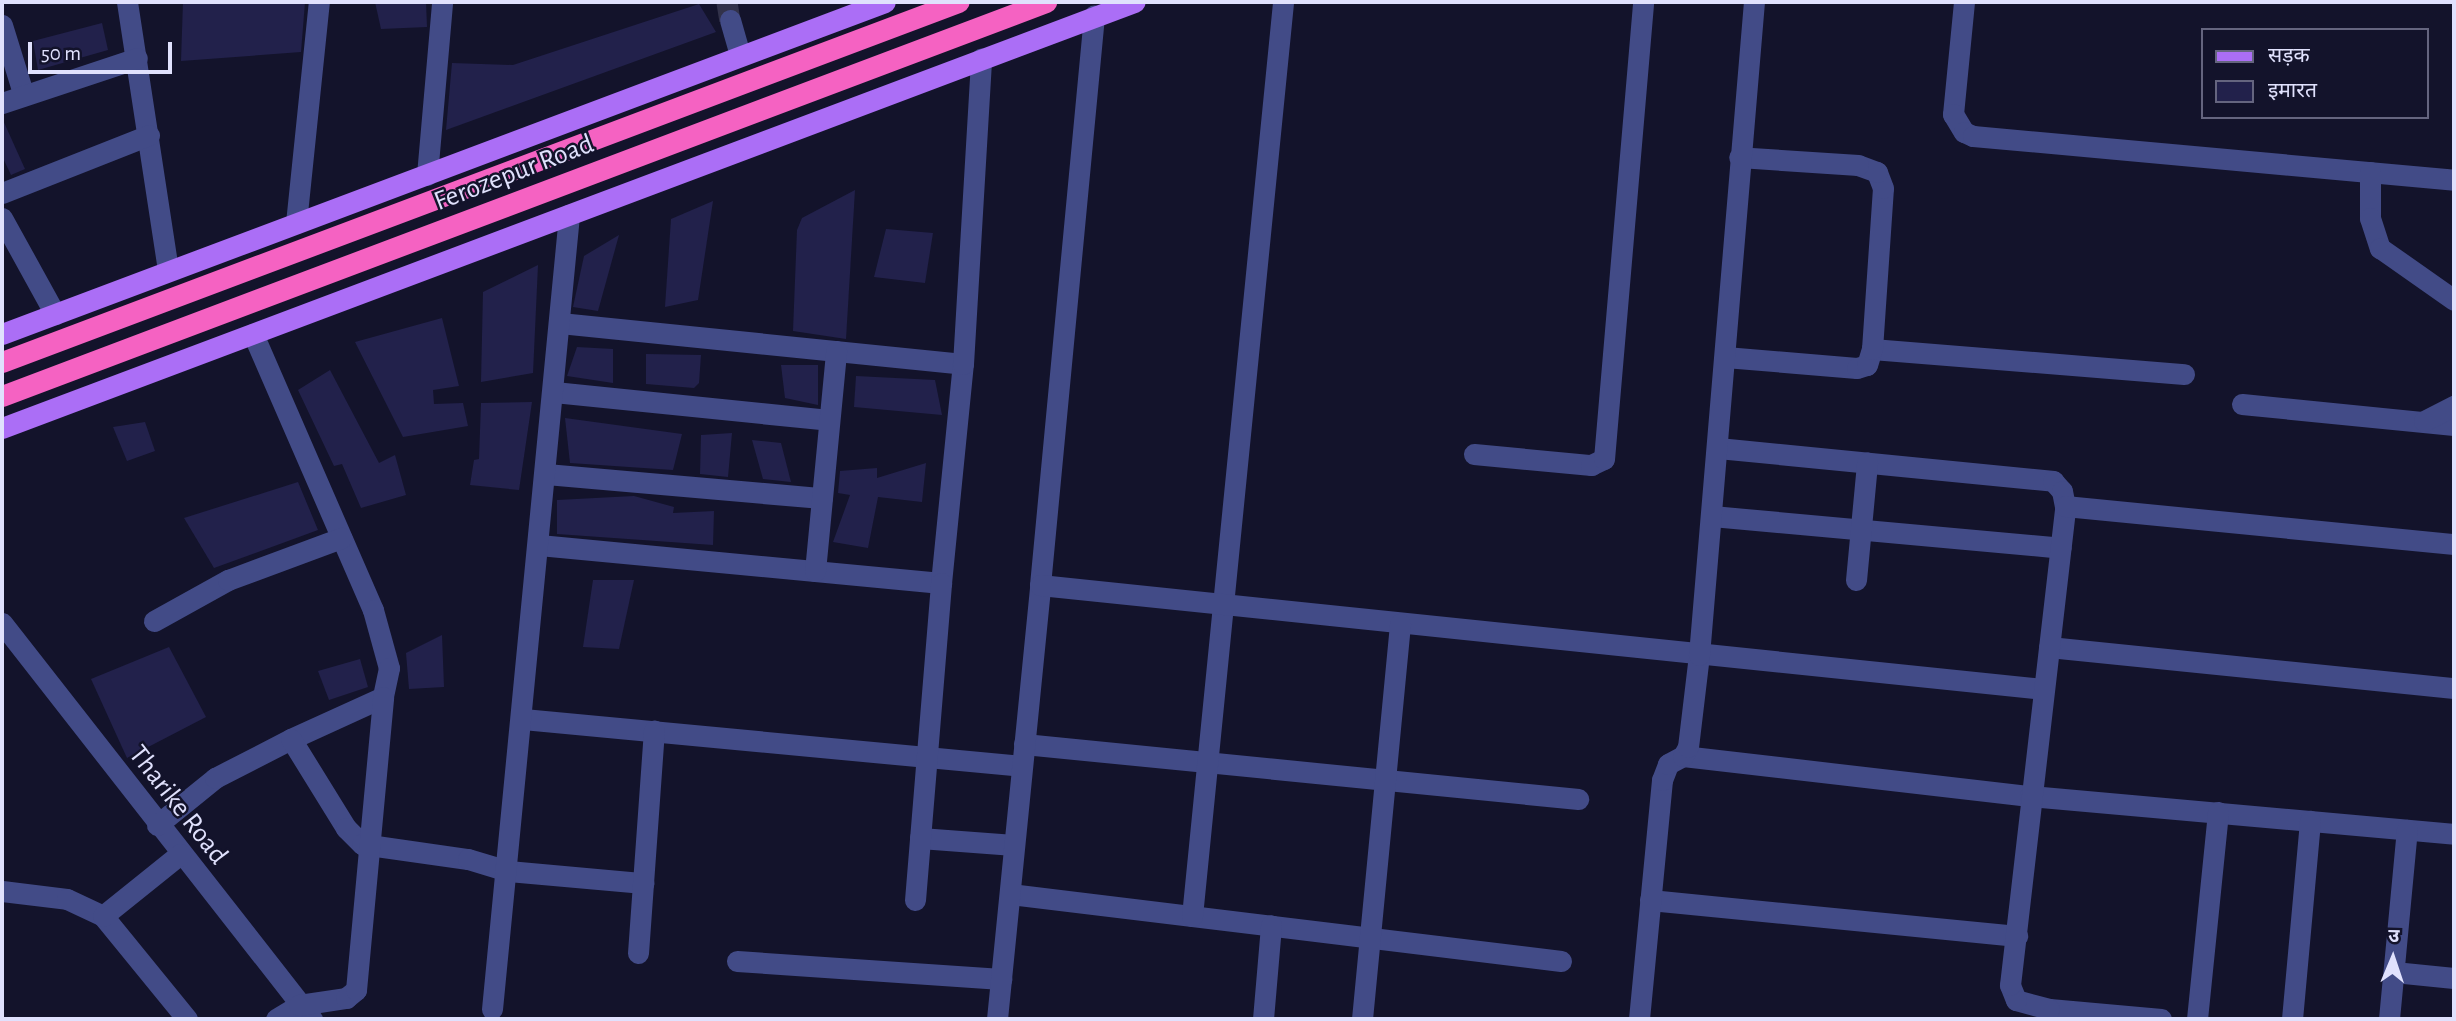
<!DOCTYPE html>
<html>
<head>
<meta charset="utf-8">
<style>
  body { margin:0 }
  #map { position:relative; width:2456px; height:1021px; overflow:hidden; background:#13132b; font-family:"Alegreya Sans","Noto Sans Devanagari",sans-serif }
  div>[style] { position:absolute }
  .building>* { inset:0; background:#22214b }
  .minor-tunnel>* { height:21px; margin-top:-10.5px; transform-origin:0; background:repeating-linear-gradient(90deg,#32324a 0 21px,transparent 0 31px) }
  .minor>* { height:21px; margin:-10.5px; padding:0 10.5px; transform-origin:10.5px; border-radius:10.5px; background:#424b87 }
  .major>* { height:21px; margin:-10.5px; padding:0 10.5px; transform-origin:10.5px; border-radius:10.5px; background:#ab6ef6 }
  .highway>* { height:21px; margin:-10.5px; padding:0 10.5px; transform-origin:10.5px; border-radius:10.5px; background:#f562c2 }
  span { translate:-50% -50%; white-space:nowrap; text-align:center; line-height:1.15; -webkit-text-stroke:5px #13132b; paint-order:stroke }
  .street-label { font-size:28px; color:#e0e1fd }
  .frame { position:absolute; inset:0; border:4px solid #e0e1fd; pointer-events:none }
  .legend { position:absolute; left:2201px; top:28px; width:228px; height:91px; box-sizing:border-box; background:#13132b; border:2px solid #65657f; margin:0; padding:9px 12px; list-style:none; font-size:21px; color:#e0e1fd }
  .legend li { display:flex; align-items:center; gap:14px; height:35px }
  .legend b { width:35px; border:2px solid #65657f }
  .north { position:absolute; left:2358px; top:923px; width:70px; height:70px; -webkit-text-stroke:5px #13132b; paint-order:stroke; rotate:2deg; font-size:19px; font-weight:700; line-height:28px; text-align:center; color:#e0e1fd }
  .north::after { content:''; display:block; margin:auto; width:24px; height:32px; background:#e0e1fd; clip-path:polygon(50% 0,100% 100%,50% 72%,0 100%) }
  .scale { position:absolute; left:28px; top:42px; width:144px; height:32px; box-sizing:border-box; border:4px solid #e0e1fd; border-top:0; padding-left:9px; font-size:21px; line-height:24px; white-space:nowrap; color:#e0e1fd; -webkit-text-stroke:5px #13132b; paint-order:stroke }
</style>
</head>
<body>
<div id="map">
  <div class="building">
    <i style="clip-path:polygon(183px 2px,305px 2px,301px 52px,181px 61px)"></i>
    <i style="clip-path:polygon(375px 2px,426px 2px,427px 27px,381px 29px)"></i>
    <i style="clip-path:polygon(699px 4px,716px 32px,446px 130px,452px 63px,513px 65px)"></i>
    <i style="clip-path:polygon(102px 23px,108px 50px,38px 70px,33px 41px)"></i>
    <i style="clip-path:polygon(2px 118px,25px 169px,11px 175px,2px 156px)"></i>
    <i style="clip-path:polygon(855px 190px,846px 339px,793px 331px,797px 230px,802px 218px)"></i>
    <i style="clip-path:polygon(713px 201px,698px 300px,665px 307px,671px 219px)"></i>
    <i style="clip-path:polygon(886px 229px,933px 233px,925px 283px,874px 277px)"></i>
    <i style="clip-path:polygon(619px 235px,598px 311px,573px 307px,584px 256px)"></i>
    <i style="clip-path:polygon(538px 265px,533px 373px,481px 382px,483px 292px)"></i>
    <i style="clip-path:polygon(442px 318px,459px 386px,433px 390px,434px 404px,463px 403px,468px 426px,403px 437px,355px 342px)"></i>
    <i style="clip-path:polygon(577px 347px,613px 349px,613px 383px,567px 376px)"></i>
    <i style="clip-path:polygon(646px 354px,701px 355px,699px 383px,694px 388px,646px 384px)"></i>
    <i style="clip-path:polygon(781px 365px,818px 365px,818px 405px,785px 398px)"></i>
    <i style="clip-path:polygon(330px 370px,379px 463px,395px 455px,406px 495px,361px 508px,342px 464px,334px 466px,298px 390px)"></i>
    <i style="clip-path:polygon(856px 376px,935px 380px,942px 415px,854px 407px)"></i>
    <i style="clip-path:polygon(532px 402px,519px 490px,470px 485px,474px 460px,479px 459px,481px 403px)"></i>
    <i style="clip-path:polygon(565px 418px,682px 434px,673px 470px,570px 463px)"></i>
    <i style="clip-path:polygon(145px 422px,155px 451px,127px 461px,113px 427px)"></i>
    <i style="clip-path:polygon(732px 433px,728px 477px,700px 474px,701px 435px)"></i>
    <i style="clip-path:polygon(752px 440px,781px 443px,791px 482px,763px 479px)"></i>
    <i style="clip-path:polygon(926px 463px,922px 502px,878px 497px,868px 548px,833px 542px,850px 495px,838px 493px,840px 471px,877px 468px,877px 478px)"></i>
    <i style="clip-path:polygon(298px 482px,318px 530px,214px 568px,184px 518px)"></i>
    <i style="clip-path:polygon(634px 496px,674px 507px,673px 513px,714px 511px,713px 545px,557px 534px,557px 500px)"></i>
    <i style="clip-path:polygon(593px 580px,634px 580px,619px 649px,583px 647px)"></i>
    <i style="clip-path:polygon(442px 635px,444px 687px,409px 689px,406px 653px)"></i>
    <i style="clip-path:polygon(169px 647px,206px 717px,127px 758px,91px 679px)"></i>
    <i style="clip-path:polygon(360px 659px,368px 687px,329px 700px,318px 671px)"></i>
  </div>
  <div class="minor-tunnel">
    <i style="left:727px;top:2px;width:18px;rotate:81deg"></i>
  </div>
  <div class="minor">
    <i style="left:127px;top:2px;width:272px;rotate:81.3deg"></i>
    <i style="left:1964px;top:2px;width:113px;rotate:95.6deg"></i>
    <i style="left:1953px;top:114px;width:21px;rotate:59deg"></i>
    <i style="left:1964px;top:132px;width:10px;rotate:24deg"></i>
    <i style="left:1973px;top:136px;width:483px;rotate:5.2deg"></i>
    <i style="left:730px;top:20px;width:37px;rotate:74deg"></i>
    <i style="left:2px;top:25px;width:71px;rotate:72.8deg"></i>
    <i style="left:2px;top:103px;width:142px;rotate:-18.4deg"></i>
    <i style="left:2370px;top:172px;width:46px;rotate:90deg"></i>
    <i style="left:2370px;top:218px;width:32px;rotate:72deg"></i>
    <i style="left:2380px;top:248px;width:90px;rotate:35.1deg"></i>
    <i style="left:427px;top:175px;width:174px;rotate:-85deg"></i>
    <i style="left:2px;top:193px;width:158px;rotate:-21.5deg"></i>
    <i style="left:2px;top:218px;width:110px;rotate:61.1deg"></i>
    <i style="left:296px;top:223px;width:222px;rotate:-84.1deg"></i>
    <i style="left:560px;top:323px;width:405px;rotate:5.8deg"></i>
    <i style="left:253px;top:334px;width:301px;rotate:66.5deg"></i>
    <i style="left:373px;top:610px;width:60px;rotate:74.6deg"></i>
    <i style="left:389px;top:668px;width:30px;rotate:102deg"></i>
    <i style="left:383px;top:697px;width:101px;rotate:155.5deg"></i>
    <i style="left:1872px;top:349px;width:313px;rotate:4.6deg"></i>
    <i style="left:1725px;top:357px;width:132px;rotate:4.8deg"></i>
    <i style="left:1857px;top:368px;width:10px;rotate:-17deg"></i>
    <i style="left:1867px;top:365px;width:17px;rotate:-73deg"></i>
    <i style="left:1872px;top:349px;width:161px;rotate:-86.1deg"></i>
    <i style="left:1883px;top:188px;width:17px;rotate:-111deg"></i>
    <i style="left:1877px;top:172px;width:20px;rotate:-160deg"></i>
    <i style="left:1858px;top:165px;width:119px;rotate:-176.2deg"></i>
    <i style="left:554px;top:392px;width:276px;rotate:5.8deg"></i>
    <i style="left:2242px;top:404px;width:213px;rotate:5.7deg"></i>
    <i style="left:2424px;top:421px;width:34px;rotate:-27deg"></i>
    <i style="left:1718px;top:448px;width:337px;rotate:5.6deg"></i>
    <i style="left:2053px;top:481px;width:13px;rotate:48deg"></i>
    <i style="left:2062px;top:491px;width:15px;rotate:79deg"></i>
    <i style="left:1474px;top:454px;width:118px;rotate:5.4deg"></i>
    <i style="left:1591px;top:465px;width:14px;rotate:-25deg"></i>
    <i style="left:1604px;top:459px;width:459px;rotate:-85.1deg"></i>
    <i style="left:546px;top:474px;width:277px;rotate:5deg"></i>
    <i style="left:1712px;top:516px;width:350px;rotate:5.2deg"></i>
    <i style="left:539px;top:545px;width:404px;rotate:5.4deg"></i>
    <i style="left:941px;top:583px;width:220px;rotate:-84.3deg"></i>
    <i style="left:963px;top:364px;width:306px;rotate:-86.6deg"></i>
    <i style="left:815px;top:571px;width:221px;rotate:-84.5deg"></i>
    <i style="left:1856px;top:580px;width:118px;rotate:-84.6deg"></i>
    <i style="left:1040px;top:585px;width:572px;rotate:-84.58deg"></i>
    <i style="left:154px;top:621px;width:85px;rotate:-29deg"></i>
    <i style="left:228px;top:580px;width:121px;rotate:-20.4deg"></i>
    <i style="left:2px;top:623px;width:503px;rotate:51.95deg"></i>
    <i style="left:2049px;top:647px;width:407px;rotate:5.8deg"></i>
    <i style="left:523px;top:719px;width:501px;rotate:5.38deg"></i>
    <i style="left:1024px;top:744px;width:557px;rotate:5.67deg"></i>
    <i style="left:1683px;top:756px;width:349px;rotate:6.6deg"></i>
    <i style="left:2030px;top:796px;width:426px;rotate:5.1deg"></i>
    <i style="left:157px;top:825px;width:75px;rotate:-39deg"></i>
    <i style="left:215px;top:778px;width:85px;rotate:-27.2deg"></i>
    <i style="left:291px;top:739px;width:105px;rotate:58.3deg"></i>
    <i style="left:346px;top:828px;width:23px;rotate:45deg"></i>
    <i style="left:362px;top:844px;width:107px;rotate:8.1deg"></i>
    <i style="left:468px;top:859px;width:42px;rotate:16.7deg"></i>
    <i style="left:508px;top:871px;width:136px;rotate:5.1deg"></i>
    <i style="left:920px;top:838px;width:94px;rotate:4.3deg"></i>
    <i style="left:2px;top:891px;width:65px;rotate:7deg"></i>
    <i style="left:67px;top:899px;width:40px;rotate:25deg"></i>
    <i style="left:103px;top:916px;width:133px;rotate:50.8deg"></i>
    <i style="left:1010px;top:894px;width:555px;rotate:6.93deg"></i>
    <i style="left:915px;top:900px;width:318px;rotate:-85.3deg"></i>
    <i style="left:1650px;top:900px;width:369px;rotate:5.6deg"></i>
    <i style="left:103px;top:916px;width:99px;rotate:-38.8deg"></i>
    <i style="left:1192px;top:916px;width:919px;rotate:-84.31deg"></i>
    <i style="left:638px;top:953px;width:223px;rotate:-85.9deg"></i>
    <i style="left:737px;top:961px;width:265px;rotate:3.9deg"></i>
    <i style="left:2394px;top:972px;width:60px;rotate:5.7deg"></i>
    <i style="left:492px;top:1009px;width:798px;rotate:-84.46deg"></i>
    <i style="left:276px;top:1019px;width:27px;rotate:-31deg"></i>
    <i style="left:299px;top:1005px;width:48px;rotate:-8.5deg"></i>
    <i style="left:346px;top:998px;width:13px;rotate:-39deg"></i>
    <i style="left:356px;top:990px;width:294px;rotate:-84.7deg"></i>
    <i style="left:997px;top:1019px;width:436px;rotate:-84.3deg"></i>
    <i style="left:1040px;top:585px;width:1008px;rotate:5.92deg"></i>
    <i style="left:1263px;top:1019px;width:94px;rotate:-85.1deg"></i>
    <i style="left:1362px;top:1019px;width:397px;rotate:-84.5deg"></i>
    <i style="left:1639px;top:1019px;width:240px;rotate:-84.5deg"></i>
    <i style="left:1662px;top:780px;width:17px;rotate:-69deg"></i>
    <i style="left:1668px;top:764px;width:17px;rotate:-28deg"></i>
    <i style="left:1683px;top:756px;width:10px;rotate:-61deg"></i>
    <i style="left:1688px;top:747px;width:93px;rotate:-83.2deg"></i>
    <i style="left:1699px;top:655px;width:655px;rotate:-85.19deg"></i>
    <i style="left:2161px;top:1019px;width:112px;rotate:-174.9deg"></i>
    <i style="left:2049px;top:1009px;width:34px;rotate:-165deg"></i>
    <i style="left:2016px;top:1000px;width:16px;rotate:-112deg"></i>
    <i style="left:2010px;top:985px;width:482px;rotate:-83.4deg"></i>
    <i style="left:2065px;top:506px;width:391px;rotate:5.6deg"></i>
    <i style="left:2197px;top:1019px;width:208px;rotate:-84.2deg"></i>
    <i style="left:2292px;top:1019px;width:199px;rotate:-84.8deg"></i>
    <i style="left:2389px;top:1019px;width:190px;rotate:-84.6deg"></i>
  </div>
  <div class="major">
    <i style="left:2px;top:334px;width:943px;rotate:-20.61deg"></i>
    <i style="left:2px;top:428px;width:1210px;rotate:-20.62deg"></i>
  </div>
  <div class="highway">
    <i style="left:2px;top:362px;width:1022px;rotate:-20.63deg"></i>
    <i style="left:2px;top:396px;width:1116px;rotate:-20.68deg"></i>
  </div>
  <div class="street-label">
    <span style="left:514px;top:173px;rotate:-21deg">Ferozepur Road</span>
    <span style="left:178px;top:805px;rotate:52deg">Tharike Road</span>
  </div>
  <div class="frame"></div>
  <ul class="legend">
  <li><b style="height:9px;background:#ab6ef6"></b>सड़क</li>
  <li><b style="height:19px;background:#22214b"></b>इमारत</li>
  </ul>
  <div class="north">उ</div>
  <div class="scale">50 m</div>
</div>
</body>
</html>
